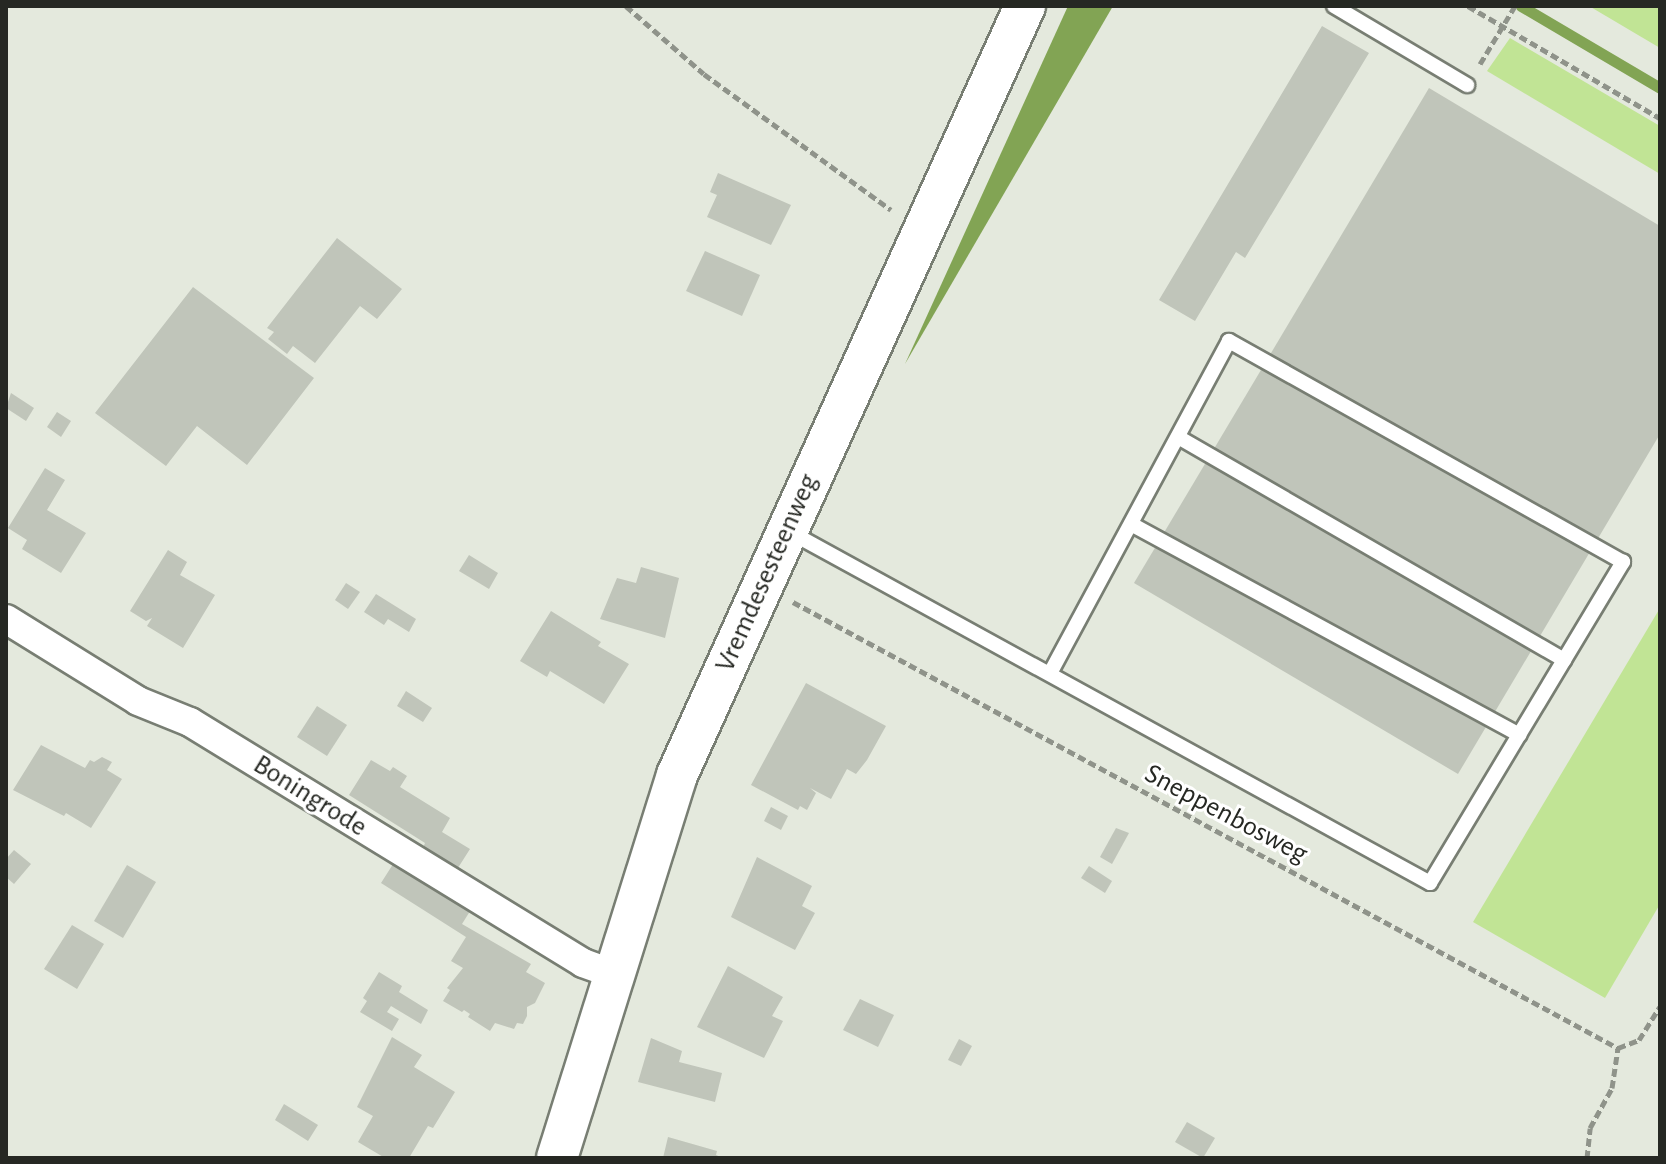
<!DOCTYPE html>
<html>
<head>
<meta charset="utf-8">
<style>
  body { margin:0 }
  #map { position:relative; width:1666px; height:1164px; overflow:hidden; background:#e4e9dd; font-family:"Alegreya Sans",sans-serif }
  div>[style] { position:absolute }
  .green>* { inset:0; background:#c1e495 }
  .water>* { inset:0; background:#82a454 }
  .stream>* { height:11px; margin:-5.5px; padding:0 5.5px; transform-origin:5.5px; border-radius:5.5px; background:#82a454 }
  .building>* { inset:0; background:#c0c5ba }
  .path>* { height:5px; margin-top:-2.5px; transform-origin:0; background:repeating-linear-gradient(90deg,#8f938a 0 8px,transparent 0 12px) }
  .roads { filter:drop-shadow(2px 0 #787e73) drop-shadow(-2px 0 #787e73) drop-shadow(0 2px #787e73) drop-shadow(0 -2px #787e73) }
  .lane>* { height:14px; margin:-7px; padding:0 7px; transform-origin:7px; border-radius:7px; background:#fff }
  .street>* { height:28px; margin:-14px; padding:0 14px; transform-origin:14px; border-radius:14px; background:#fff }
  .secondary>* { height:40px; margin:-20px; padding:0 20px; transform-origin:20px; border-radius:20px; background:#fff }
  span { translate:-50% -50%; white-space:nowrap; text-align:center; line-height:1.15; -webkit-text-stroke:6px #fff; paint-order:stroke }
  .street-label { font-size:28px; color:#262823 }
  .frame { position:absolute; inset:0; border:8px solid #262823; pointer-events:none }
</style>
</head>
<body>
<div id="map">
  <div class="green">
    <i style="clip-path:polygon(1589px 6px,1660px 6px,1660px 48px)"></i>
    <i style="clip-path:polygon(1510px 38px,1660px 126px,1660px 174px,1487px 71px)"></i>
    <i style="clip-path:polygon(1660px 608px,1660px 904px,1605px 998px,1473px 922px)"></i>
  </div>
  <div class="water">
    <i style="clip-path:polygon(1068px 6px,1113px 6px,905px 364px)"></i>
  </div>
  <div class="stream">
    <i style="left:1521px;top:6px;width:161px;rotate:30.5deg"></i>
  </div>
  <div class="building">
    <i style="clip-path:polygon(1322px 26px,1369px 53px,1245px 258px,1236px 252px,1195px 321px,1159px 300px)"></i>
    <i style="clip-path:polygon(1429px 88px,1660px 226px,1660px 434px,1458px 774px,1134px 583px)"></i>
    <i style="clip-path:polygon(718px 173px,791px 205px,771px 245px,707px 217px,717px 195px,710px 192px)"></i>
    <i style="clip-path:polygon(337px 238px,402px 289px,377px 319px,360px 306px,315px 363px,293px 346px,287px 354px,268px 339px,274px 332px,267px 328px)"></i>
    <i style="clip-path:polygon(705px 251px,760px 275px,742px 316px,686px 291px)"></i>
    <i style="clip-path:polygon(193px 287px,314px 378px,247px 465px,197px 426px,166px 466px,95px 413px)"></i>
    <i style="clip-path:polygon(11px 393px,34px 408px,26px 421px,6px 408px)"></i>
    <i style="clip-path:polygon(57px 412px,71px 421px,61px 437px,47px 427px)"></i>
    <i style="clip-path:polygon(45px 468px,65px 480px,47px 510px,86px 533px,61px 573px,22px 549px,27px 540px,8px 528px)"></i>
    <i style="clip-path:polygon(168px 550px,187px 562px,180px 575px,215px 595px,183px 648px,147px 626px,152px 618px,146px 621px,130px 611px)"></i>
    <i style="clip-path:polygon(469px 555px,498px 573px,489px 589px,459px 571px)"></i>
    <i style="clip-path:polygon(641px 567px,679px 578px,665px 638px,600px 619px,617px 578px,636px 583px)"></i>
    <i style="clip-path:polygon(346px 583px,360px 592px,348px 609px,335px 600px)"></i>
    <i style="clip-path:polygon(376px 594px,416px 619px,409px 632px,388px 619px,384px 625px,364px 612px)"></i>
    <i style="clip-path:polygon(551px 611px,601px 642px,598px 646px,629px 664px,604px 704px,550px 671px,547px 677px,520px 661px)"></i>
    <i style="clip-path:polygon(806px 683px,886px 726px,867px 760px,856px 774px,847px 769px,831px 799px,810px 788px,816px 793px,807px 810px,800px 806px,798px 810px,751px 785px)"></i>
    <i style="clip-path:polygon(406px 691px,432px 708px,423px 722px,397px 706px)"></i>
    <i style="clip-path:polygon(317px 706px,347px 725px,327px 756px,297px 737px)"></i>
    <i style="clip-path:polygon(41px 745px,85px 768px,90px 760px,94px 762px,102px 757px,112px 762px,107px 770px,122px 779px,91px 828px,66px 813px,64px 816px,13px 790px)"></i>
    <i style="clip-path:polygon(371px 760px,390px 771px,393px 767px,407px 776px,400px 787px,450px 818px,442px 832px,470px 849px,456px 871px,422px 850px,425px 843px,349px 795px)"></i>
    <i style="clip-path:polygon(771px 807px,788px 816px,781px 830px,764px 821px)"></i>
    <i style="clip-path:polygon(1116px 828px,1129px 833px,1112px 864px,1100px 857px)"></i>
    <i style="clip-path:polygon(14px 850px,31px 864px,14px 884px,6px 877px,6px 859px)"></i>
    <i style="clip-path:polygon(757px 857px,812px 886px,802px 906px,815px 913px,795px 950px,731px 917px)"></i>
    <i style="clip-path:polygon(395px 861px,472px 908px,462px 924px,531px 964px,526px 972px,545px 983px,535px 1003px,527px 1007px,527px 1016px,523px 1024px,517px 1023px,514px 1029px,495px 1023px,490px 1031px,468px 1017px,470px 1014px,464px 1010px,462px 1012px,443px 1001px,450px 990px,447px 988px,463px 968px,451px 961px,466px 937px,381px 883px)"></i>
    <i style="clip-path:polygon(127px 865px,156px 882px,123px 938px,94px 921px)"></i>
    <i style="clip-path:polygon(1089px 866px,1112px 881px,1105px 893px,1081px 878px)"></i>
    <i style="clip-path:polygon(72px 925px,104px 944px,77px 989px,44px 969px)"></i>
    <i style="clip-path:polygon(728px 966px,783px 997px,772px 1016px,783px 1021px,764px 1058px,697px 1027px)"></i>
    <i style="clip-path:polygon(379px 972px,402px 986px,399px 992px,428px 1010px,421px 1024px,391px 1006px,387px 1012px,399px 1019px,392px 1031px,360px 1012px,367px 1001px,363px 998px)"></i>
    <i style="clip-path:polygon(860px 999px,894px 1015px,878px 1047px,843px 1030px)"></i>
    <i style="clip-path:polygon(392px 1037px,422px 1055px,414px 1067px,455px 1092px,433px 1128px,428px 1126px,409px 1158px,385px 1158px,358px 1142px,373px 1116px,357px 1107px)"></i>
    <i style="clip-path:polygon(651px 1038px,682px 1051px,679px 1062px,722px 1073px,715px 1102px,638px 1082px)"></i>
    <i style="clip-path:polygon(959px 1039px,972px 1046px,961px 1066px,948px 1060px)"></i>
    <i style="clip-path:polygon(284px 1104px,318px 1125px,308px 1141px,275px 1120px)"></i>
    <i style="clip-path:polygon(1187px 1122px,1215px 1138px,1203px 1158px,1175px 1142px)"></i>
    <i style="clip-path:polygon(668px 1137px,717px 1151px,716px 1155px,723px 1158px,663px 1158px)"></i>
  </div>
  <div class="path">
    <i style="left:626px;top:6px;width:103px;rotate:41.1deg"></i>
    <i style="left:704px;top:74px;width:231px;rotate:36deg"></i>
    <i style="left:1468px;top:6px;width:222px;rotate:30.3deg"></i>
    <i style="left:1480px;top:64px;width:68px;rotate:-58.9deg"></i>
    <i style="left:793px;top:602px;width:938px;rotate:28.4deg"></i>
    <i style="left:1618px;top:1048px;width:22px;rotate:-21deg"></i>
    <i style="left:1639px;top:1040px;width:39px;rotate:-58deg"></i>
    <i style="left:1587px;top:1158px;width:30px;rotate:-84deg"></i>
    <i style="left:1590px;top:1128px;width:46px;rotate:-61.2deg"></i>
    <i style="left:1612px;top:1088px;width:40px;rotate:-81.5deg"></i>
  </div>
  <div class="roads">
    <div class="lane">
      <i style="left:1334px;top:6px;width:155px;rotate:30.7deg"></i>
      <i style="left:1178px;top:437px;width:446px;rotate:30deg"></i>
      <i style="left:1131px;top:524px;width:442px;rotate:28.5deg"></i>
      <i style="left:790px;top:532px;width:730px;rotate:28.74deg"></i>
      <i style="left:1430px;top:883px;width:375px;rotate:-59deg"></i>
      <i style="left:1623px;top:562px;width:452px;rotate:-150.7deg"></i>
      <i style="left:1229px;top:341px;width:377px;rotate:118.3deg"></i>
    </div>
    <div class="street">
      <i style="left:6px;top:619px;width:155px;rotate:31.8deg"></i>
      <i style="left:138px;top:701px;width:56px;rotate:22deg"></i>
      <i style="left:190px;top:722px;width:461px;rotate:31.5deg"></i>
      <i style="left:583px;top:963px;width:32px;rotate:20deg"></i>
    </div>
    <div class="secondary">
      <i style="left:557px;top:1158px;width:401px;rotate:-72.6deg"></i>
      <i style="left:677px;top:775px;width:844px;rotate:-65.65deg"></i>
    </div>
  </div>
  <div class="street-label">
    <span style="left:767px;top:573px;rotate:-66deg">Vremdesesteenweg</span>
    <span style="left:310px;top:796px;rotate:32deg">Boningrode</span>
    <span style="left:1226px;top:814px;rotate:28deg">Sneppenbosweg</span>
  </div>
  <div class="frame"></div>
</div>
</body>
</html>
